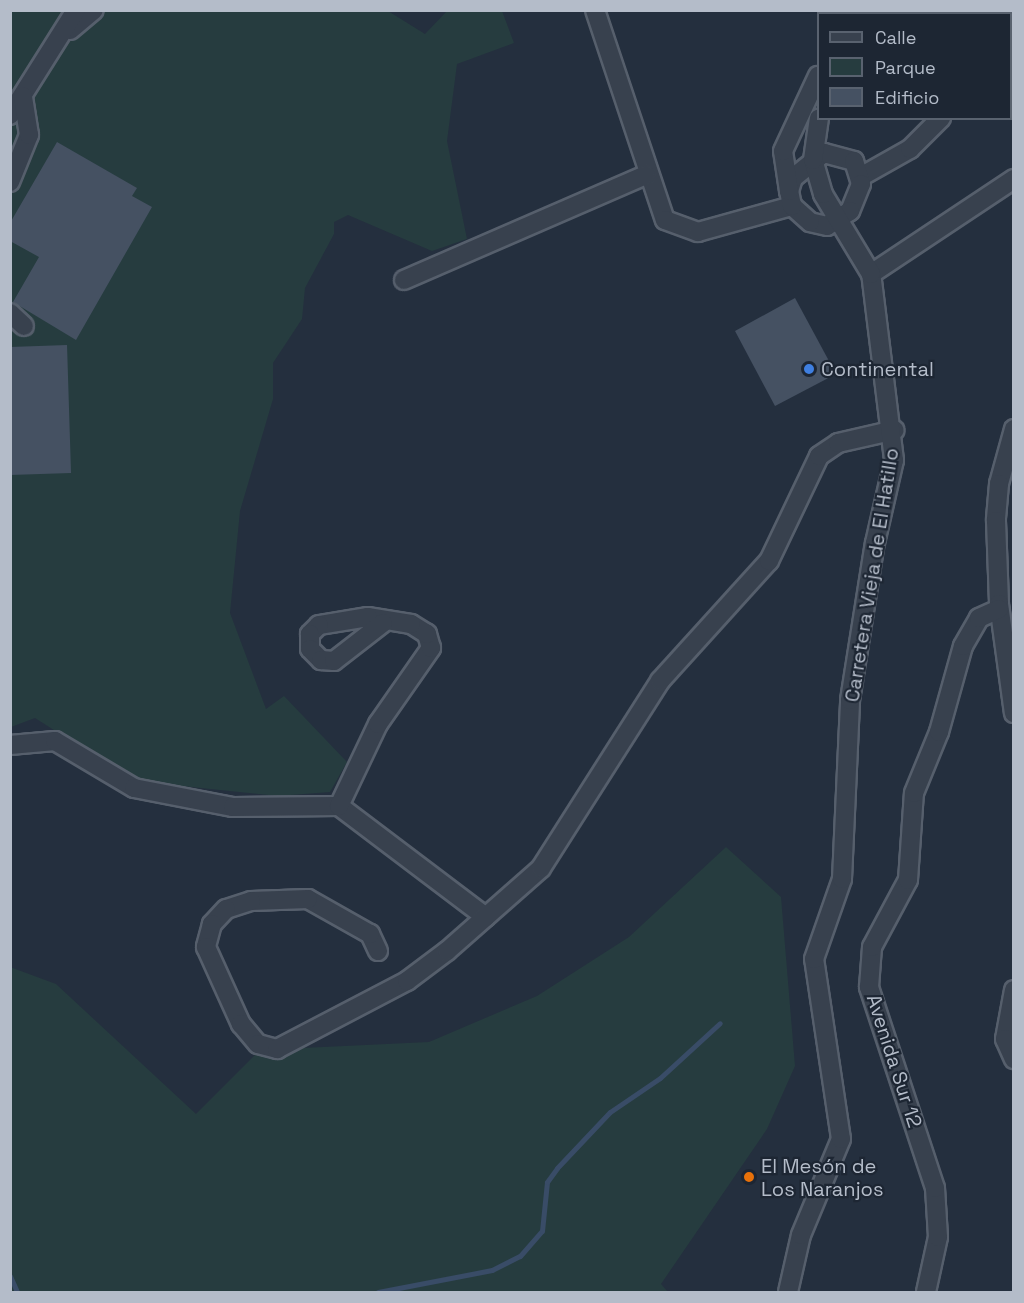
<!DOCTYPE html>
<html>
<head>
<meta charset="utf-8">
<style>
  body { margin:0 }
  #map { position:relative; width:1024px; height:1303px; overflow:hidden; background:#242f3e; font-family:"Space Grotesk",sans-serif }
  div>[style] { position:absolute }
  .green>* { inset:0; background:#263c3f }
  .stream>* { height:5px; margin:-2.5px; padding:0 2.5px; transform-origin:2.5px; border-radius:2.5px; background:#394c67 }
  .building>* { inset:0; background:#455162 }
  .roads { filter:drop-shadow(2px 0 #565f6c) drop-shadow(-2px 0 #565f6c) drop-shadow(0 2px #565f6c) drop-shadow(0 -2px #565f6c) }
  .minor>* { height:18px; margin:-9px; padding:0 9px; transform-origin:9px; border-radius:9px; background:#38414e }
  .dots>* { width:16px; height:16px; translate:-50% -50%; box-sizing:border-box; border:3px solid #1d2633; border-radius:50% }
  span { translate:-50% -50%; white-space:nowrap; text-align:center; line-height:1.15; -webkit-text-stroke:4.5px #1d2633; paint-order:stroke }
  .poi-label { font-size:20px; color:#b4bcc9 }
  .left { translate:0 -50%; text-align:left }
  .street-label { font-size:20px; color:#b4bcc9 }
  .frame { position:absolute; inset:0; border:12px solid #b4bcc9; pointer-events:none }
  .legend { position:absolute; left:817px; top:12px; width:195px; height:108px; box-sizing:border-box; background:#1d2633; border:2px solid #59626f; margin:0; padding:8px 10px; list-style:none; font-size:18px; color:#b4bcc9 }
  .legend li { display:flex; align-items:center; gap:12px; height:30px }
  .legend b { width:30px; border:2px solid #59626f }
</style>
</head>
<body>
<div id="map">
  <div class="green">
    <i style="clip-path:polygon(11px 11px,388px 11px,425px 34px,447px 11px,502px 11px,514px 43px,457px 64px,447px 141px,467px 239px,432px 251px,348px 215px,334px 222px,334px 234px,305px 288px,302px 319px,273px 363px,273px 399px,240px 511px,230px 613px,266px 709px,284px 696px,347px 762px,330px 792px,278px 796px,134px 781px,35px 718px,11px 727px)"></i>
    <i style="clip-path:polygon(726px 847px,781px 897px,795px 1066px,767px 1129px,661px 1284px,668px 1292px,11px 1292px,10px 967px,56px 984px,196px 1114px,260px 1050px,429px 1042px,537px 996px,629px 937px)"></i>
  </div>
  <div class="stream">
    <i style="left:10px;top:1276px;width:17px;rotate:66deg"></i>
    <i style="left:378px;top:1292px;width:116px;rotate:-10.9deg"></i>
    <i style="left:492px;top:1270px;width:31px;rotate:-27deg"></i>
    <i style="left:520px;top:1256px;width:33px;rotate:-49deg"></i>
    <i style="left:542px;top:1231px;width:49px;rotate:-84.2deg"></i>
    <i style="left:547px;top:1182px;width:17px;rotate:-54deg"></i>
    <i style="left:557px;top:1168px;width:77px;rotate:-46.6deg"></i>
    <i style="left:610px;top:1112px;width:60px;rotate:-34.2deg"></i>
    <i style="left:660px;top:1078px;width:81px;rotate:-42.5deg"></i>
  </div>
  <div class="building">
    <i style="clip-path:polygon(57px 142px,137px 188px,132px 196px,152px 207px,76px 340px,13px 302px,39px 257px,10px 241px,10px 223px)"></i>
    <i style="clip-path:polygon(795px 298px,836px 374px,775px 406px,735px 331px)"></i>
    <i style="clip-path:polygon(67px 345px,71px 473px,10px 475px,10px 347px)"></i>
  </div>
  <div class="roads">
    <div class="minor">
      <i style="left:595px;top:10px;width:221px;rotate:71.6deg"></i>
      <i style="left:665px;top:220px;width:35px;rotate:20deg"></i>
      <i style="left:698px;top:232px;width:98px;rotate:-15.5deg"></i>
      <i style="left:832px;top:14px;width:4px;rotate:-76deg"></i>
      <i style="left:70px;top:30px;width:31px;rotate:-40deg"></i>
      <i style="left:1010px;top:36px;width:6px;rotate:-45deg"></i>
      <i style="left:10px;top:115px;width:124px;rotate:-57.8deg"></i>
      <i style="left:862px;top:176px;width:55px;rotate:-29.4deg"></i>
      <i style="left:910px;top:149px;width:44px;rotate:-45deg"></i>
      <i style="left:10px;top:182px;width:51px;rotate:-68deg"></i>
      <i style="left:29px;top:135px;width:39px;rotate:-99deg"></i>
      <i style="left:789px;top:191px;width:14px;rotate:-73deg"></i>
      <i style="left:793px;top:178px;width:40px;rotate:-39deg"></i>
      <i style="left:824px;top:153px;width:31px;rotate:15deg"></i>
      <i style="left:854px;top:161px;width:24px;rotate:73deg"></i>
      <i style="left:861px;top:184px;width:29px;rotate:112deg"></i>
      <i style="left:850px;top:211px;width:27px;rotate:147deg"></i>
      <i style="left:827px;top:226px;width:17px;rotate:-167deg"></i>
      <i style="left:810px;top:222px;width:24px;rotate:-138deg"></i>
      <i style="left:792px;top:206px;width:15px;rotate:-101deg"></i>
      <i style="left:789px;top:191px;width:40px;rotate:-98.5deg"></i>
      <i style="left:783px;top:151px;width:83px;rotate:-65deg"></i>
      <i style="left:871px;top:274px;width:172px;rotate:-33.6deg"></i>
      <i style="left:404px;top:280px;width:264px;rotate:-23.5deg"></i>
      <i style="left:10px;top:313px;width:19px;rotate:43deg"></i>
      <i style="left:1014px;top:429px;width:57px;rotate:105.3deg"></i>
      <i style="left:999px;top:484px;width:37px;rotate:95deg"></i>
      <i style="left:996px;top:521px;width:83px;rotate:87.9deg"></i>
      <i style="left:999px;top:604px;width:110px;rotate:82.2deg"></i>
      <i style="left:10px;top:745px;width:45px;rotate:-5.1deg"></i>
      <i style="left:55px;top:741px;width:92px;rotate:30.7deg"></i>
      <i style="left:134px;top:788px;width:101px;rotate:10.9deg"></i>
      <i style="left:233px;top:807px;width:106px;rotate:-0.5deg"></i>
      <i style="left:339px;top:806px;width:184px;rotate:37.1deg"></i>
      <i style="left:339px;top:806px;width:91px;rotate:-64.6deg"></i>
      <i style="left:378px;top:724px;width:93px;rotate:-55.1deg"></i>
      <i style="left:431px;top:648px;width:15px;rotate:-106deg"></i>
      <i style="left:427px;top:634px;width:19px;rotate:-148deg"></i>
      <i style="left:411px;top:624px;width:44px;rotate:-170.8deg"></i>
      <i style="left:368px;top:617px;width:50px;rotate:170.7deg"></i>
      <i style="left:319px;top:625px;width:13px;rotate:135deg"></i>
      <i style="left:310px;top:634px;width:15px;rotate:90deg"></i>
      <i style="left:310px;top:649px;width:16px;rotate:45deg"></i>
      <i style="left:321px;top:660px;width:13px;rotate:4deg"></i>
      <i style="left:334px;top:661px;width:62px;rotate:-37.8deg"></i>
      <i style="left:378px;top:951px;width:19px;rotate:-115deg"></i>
      <i style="left:370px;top:934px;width:71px;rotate:-150.6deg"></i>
      <i style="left:308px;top:899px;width:57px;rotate:178deg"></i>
      <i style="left:251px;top:901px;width:26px;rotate:162deg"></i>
      <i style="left:226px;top:909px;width:21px;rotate:133deg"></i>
      <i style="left:212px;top:924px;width:24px;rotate:105deg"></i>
      <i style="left:206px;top:947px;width:85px;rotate:65.6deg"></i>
      <i style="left:241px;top:1024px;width:26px;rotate:50deg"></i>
      <i style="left:258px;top:1044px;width:20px;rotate:15deg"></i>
      <i style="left:277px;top:1049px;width:147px;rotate:-27.6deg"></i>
      <i style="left:407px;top:981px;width:50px;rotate:-36.9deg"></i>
      <i style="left:447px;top:951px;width:125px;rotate:-41.4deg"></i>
      <i style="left:541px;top:868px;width:222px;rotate:-57.5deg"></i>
      <i style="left:660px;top:681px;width:162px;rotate:-47.8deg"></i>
      <i style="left:769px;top:561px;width:116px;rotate:-64.5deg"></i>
      <i style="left:819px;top:456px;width:23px;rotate:-34deg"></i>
      <i style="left:838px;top:443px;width:58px;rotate:-12.8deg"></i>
      <i style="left:1014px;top:990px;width:50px;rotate:100.4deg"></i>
      <i style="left:1005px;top:1039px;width:22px;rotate:66deg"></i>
      <i style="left:788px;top:1292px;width:58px;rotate:-77.2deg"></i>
      <i style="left:801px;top:1235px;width:104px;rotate:-67.4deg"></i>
      <i style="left:841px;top:1139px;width:182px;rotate:-98.5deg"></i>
      <i style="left:814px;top:959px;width:85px;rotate:-70.7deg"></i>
      <i style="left:842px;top:879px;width:179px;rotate:-87.4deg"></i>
      <i style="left:850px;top:700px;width:159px;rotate:-81deg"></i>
      <i style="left:875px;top:543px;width:85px;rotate:-77.1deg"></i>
      <i style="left:894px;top:460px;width:187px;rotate:-97deg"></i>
      <i style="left:871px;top:274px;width:93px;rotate:-121deg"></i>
      <i style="left:823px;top:194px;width:35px;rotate:-106deg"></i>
      <i style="left:813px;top:160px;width:42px;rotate:-81.9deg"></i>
      <i style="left:926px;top:1292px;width:56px;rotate:-77.7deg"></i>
      <i style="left:938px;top:1237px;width:49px;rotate:-93.5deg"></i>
      <i style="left:935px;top:1188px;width:212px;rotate:-108.2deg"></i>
      <i style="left:869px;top:987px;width:40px;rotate:-85.7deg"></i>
      <i style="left:872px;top:947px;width:76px;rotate:-61.8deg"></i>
      <i style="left:908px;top:880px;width:87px;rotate:-86.1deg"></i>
      <i style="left:914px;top:793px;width:66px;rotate:-67.7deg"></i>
      <i style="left:939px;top:732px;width:89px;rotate:-74.4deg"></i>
      <i style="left:963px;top:646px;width:32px;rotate:-60deg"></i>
      <i style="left:979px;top:618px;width:22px;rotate:-24deg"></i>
    </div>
  </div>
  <div class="dots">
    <i style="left:809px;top:369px;background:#3f7fe0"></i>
    <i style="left:749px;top:1177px;background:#e8710a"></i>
  </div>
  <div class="poi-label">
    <span class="left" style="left:821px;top:369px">Continental</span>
    <span class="left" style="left:761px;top:1178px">El Mesón de<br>Los Naranjos</span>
  </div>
  <div class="street-label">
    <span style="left:872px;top:575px;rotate:-81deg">Carretera Vieja de El Hatillo</span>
    <span style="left:894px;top:1061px;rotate:72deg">Avenida Sur 12</span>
  </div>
  <div class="frame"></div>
  <ul class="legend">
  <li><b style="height:8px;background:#38414e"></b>Calle</li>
  <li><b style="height:16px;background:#263c3f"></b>Parque</li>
  <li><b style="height:16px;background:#455162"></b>Edificio</li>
  </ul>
</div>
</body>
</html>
